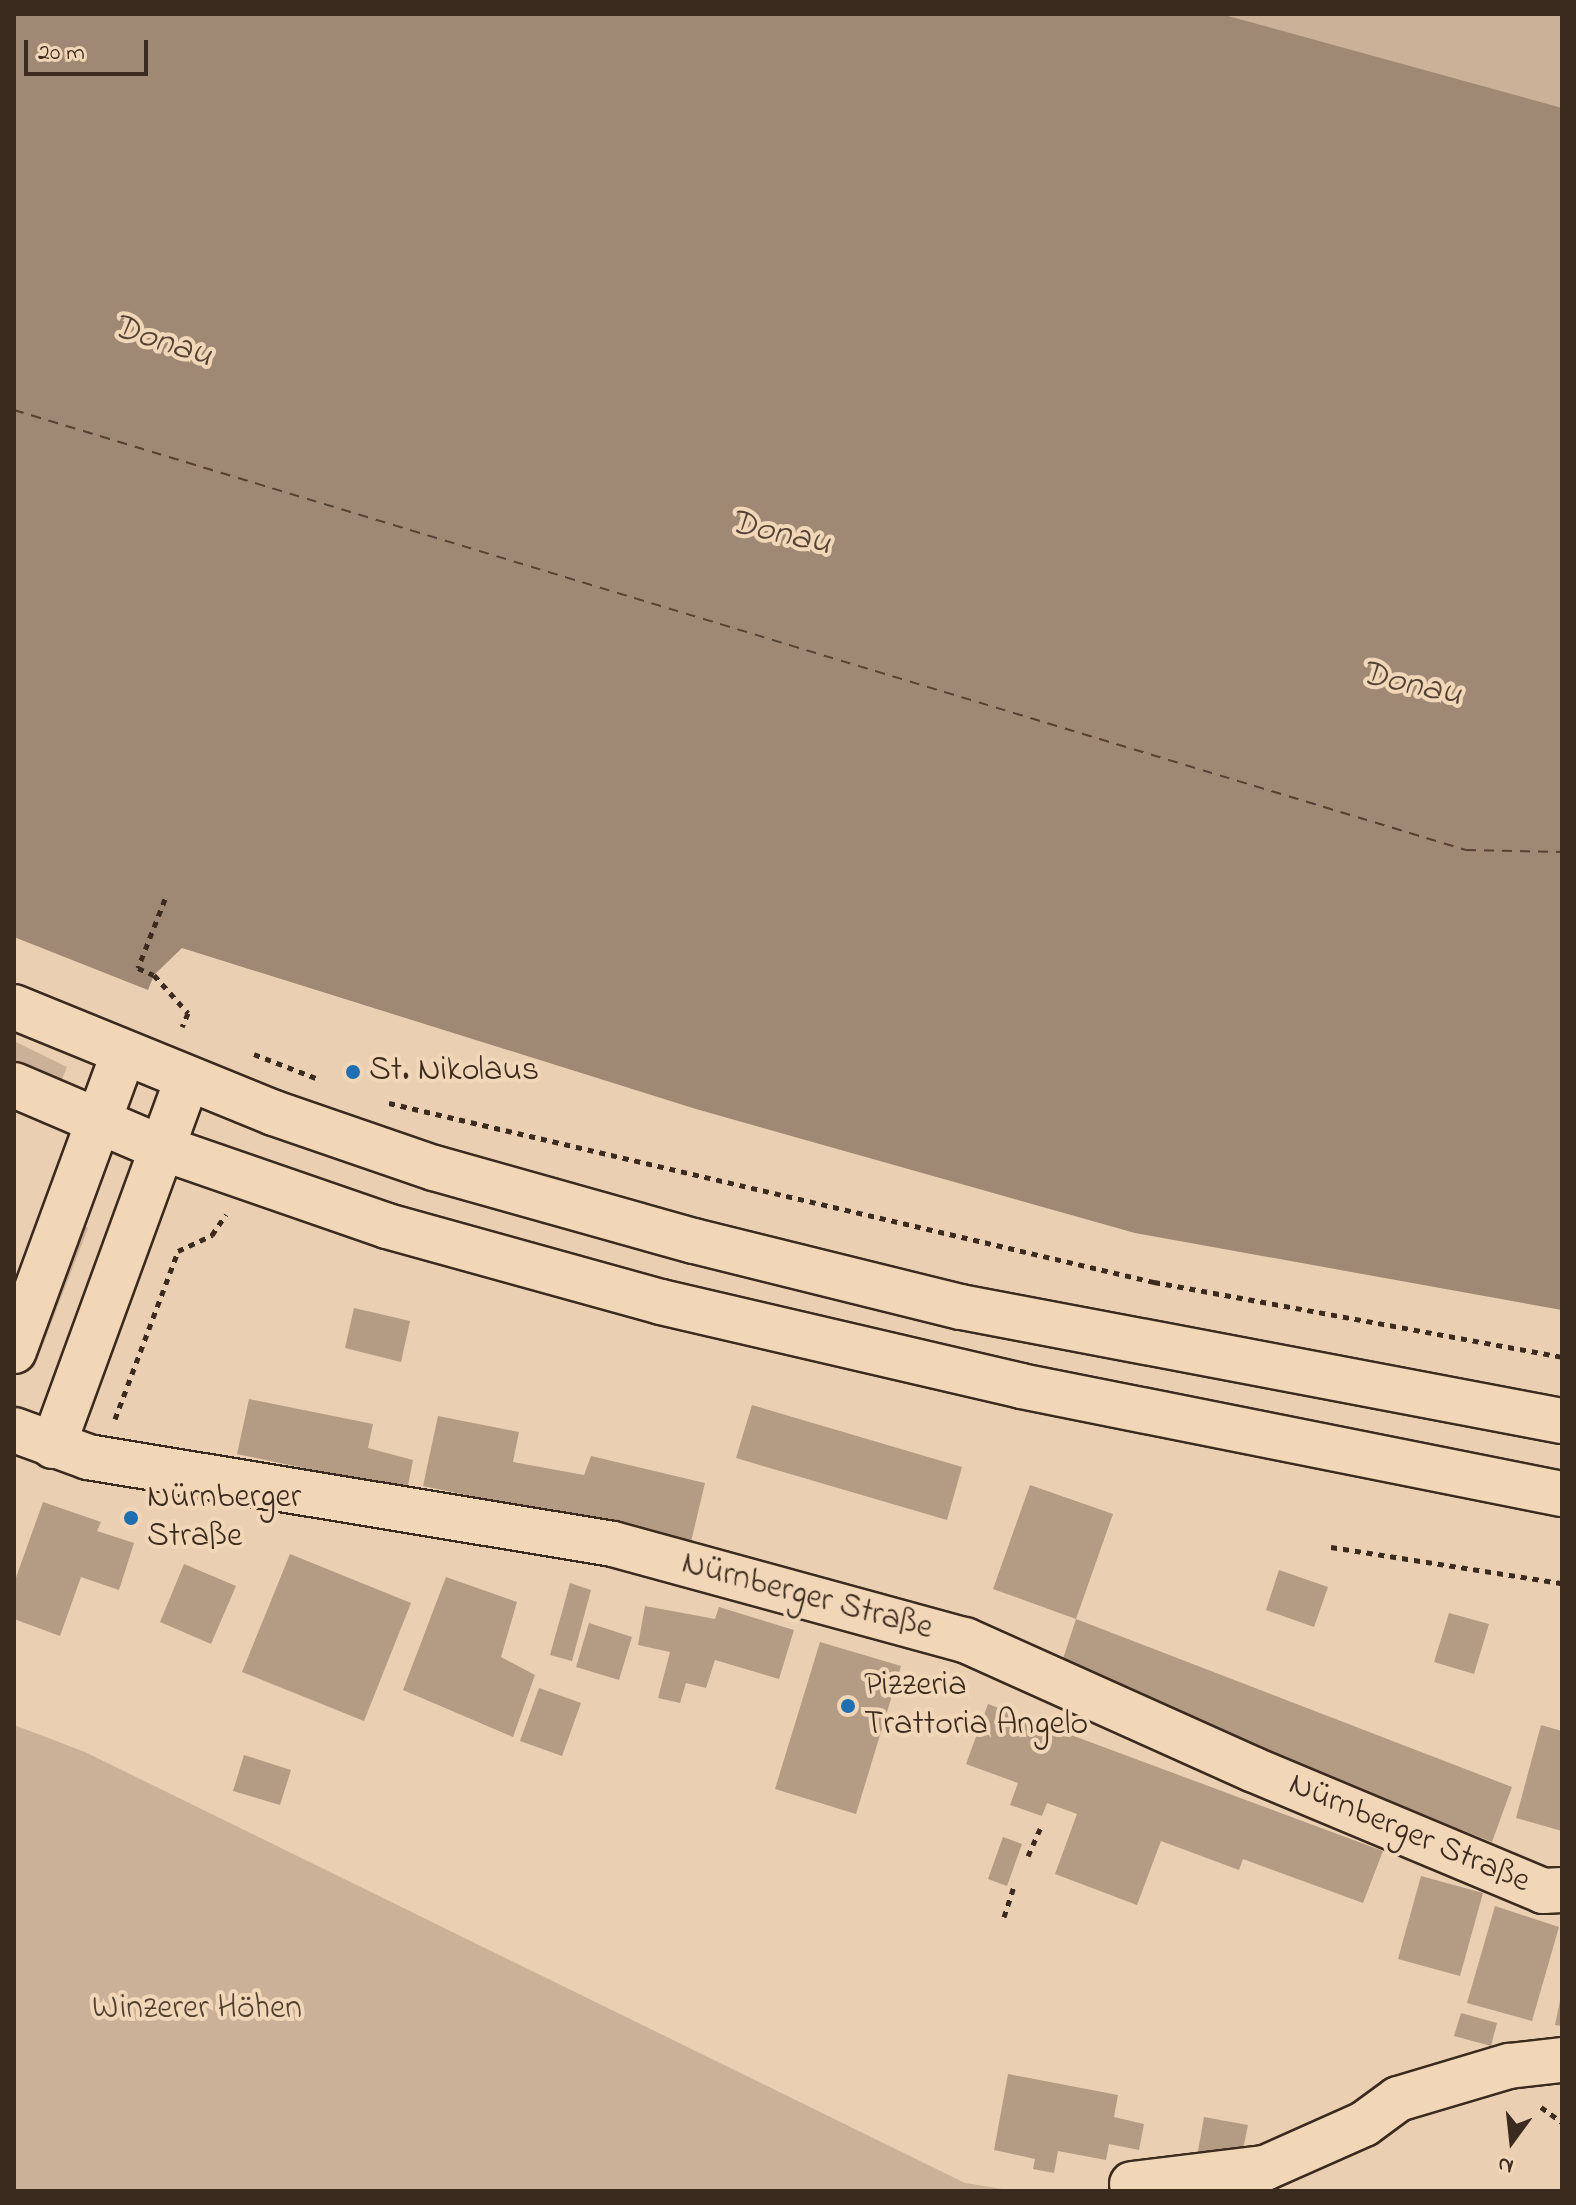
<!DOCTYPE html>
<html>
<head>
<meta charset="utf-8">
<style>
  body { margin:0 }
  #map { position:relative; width:1576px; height:2205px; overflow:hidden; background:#eacfb2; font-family:"Indie Flower",sans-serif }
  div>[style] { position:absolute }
  .green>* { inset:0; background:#cab197 }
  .water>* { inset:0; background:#9f8974 }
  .ferry>* { height:2px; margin-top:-1px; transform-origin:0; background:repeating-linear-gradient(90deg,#544234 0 10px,transparent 0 18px) }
  .building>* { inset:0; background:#b49c84 }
  .path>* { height:5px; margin-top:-2.5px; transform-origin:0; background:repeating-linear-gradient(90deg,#3b2a1e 0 6px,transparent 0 12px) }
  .roads { filter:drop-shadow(2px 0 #3b2a1e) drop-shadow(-2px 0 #3b2a1e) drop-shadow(0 2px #3b2a1e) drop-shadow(0 -2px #3b2a1e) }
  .minor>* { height:44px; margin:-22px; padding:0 22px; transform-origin:22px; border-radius:22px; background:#f1d6b8 }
  .major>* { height:44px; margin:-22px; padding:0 22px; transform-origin:22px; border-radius:22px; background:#f1d6b8 }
  .dots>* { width:22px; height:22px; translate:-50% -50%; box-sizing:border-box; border:4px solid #f1d6b8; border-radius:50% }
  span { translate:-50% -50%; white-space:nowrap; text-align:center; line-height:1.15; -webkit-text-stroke:8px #f1d6b8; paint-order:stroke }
  .poi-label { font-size:34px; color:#3b2a1e }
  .left { translate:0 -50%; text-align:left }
  .street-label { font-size:34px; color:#3b2a1e }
  .park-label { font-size:34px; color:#503e30 }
  .water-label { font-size:36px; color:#544234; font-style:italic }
  .frame { position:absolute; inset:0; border:16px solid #3b2a1e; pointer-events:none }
  .north { position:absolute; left:1472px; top:2101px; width:80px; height:80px; -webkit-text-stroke:6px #f1d6b8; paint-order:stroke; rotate:195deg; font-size:22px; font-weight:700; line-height:32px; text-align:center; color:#3b2a1e }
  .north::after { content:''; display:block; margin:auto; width:28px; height:36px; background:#3b2a1e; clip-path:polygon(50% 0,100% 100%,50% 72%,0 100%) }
  .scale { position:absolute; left:24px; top:40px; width:124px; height:36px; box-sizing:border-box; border:4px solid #3b2a1e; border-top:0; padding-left:10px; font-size:24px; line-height:28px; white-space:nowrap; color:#3b2a1e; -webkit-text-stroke:6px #f1d6b8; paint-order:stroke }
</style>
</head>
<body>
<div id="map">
  <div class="green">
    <i style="clip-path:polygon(1221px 14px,1562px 14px,1562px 108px,1546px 107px)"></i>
    <i style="clip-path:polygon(14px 1041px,67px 1067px,58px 1089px,14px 1068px)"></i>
    <i style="clip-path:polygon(80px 1223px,88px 1228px,34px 1368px,24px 1365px)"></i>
    <i style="clip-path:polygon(14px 1725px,85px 1752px,965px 2183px,1015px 2191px,14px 2191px)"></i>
  </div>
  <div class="water">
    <i style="clip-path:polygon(14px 14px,1221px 14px,1562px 108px,1562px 1310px,1135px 1233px,696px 1109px,182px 948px,154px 975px,148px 990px,14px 937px)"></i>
  </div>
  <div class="ferry">
    <i style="left:14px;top:410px;width:1517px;rotate:16.86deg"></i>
    <i style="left:1466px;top:850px;width:96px;rotate:1.2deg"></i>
  </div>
  <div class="building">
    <i style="clip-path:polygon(354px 1308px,410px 1321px,401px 1362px,345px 1348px)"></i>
    <i style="clip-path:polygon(249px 1399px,373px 1424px,368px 1448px,413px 1460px,407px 1490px,237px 1454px)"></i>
    <i style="clip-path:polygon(752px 1405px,962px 1467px,947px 1520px,736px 1458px)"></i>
    <i style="clip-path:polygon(438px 1416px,519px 1432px,513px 1462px,584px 1475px,591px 1456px,705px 1483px,691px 1542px,423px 1486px)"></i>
    <i style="clip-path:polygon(1030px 1485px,1113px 1514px,1076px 1619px,1512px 1787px,1492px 1842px,1059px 1671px,1076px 1619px,993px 1589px)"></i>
    <i style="clip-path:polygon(43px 1502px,101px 1522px,97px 1531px,134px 1543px,119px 1590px,81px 1577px,60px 1636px,14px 1619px,14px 1583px)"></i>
    <i style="clip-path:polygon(290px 1554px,411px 1603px,364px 1721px,242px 1672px)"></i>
    <i style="clip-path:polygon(184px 1564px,236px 1586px,211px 1644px,160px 1622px)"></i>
    <i style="clip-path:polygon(1279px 1570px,1328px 1587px,1314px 1627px,1266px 1610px)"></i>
    <i style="clip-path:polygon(446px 1577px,517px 1602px,501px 1657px,535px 1675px,513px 1737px,403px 1690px)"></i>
    <i style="clip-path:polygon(570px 1583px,591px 1590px,572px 1661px,550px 1655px)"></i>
    <i style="clip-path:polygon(645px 1606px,715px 1619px,719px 1607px,794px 1630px,779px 1679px,715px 1660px,706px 1688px,686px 1683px,680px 1703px,658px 1698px,670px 1652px,638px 1645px)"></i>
    <i style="clip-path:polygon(1449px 1613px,1489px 1624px,1474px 1674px,1434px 1662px)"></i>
    <i style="clip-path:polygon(589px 1623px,632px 1637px,619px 1680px,576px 1667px)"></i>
    <i style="clip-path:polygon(820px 1642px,901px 1666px,856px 1814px,775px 1789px)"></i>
    <i style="clip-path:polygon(539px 1688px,581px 1703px,562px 1756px,520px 1741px)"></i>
    <i style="clip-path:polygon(988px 1704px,1383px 1851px,1363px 1903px,1243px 1859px,1239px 1870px,1161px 1841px,1137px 1905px,1055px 1874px,1077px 1814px,1047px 1803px,1042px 1816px,1010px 1805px,1018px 1783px,966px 1764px)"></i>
    <i style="clip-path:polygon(1541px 1725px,1562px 1731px,1562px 1831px,1516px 1818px)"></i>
    <i style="clip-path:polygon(244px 1755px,291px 1770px,280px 1805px,233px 1791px)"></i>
    <i style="clip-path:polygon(1003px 1837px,1022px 1844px,1007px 1886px,988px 1879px)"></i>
    <i style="clip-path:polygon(1421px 1876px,1483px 1893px,1460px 1976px,1398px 1959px)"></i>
    <i style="clip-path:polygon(1495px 1906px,1559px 1927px,1532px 2021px,1467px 2003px)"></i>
    <i style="clip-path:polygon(1561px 1996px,1562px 1997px,1562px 2026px,1555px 2025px)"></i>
    <i style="clip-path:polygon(1461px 2013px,1497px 2023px,1491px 2046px,1454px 2036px)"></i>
    <i style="clip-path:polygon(1008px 2074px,1118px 2095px,1114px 2117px,1144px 2124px,1139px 2150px,1109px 2144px,1106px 2160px,1058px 2151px,1054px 2173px,1033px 2169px,1035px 2159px,994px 2150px)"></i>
    <i style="clip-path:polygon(1204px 2117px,1248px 2125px,1241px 2159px,1198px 2151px)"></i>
  </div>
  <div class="path">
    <i style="left:165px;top:899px;width:74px;rotate:111.4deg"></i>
    <i style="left:138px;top:968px;width:17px;rotate:24deg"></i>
    <i style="left:154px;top:975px;width:51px;rotate:48.2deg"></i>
    <i style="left:188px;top:1013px;width:15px;rotate:113deg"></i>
    <i style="left:254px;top:1054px;width:66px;rotate:21.2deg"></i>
    <i style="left:389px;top:1103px;width:786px;rotate:13.17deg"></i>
    <i style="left:1154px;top:1282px;width:415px;rotate:10.4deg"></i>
    <i style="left:115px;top:1419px;width:179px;rotate:-69.4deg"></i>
    <i style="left:178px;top:1251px;width:38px;rotate:-25deg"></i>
    <i style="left:212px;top:1235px;width:25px;rotate:-56deg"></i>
    <i style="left:1331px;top:1547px;width:234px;rotate:8.9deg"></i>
    <i style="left:1028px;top:1856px;width:30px;rotate:-66deg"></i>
    <i style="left:1004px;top:1917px;width:33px;rotate:-72deg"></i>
    <i style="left:1541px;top:2107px;width:26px;rotate:36deg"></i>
  </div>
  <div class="roads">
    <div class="minor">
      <i style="left:14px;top:1430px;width:79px;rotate:20deg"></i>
      <i style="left:88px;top:1457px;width:532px;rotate:9.41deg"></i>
      <i style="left:613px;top:1544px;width:365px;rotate:15.3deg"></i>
      <i style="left:965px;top:1640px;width:315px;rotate:24.2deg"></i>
      <i style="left:1252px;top:1769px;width:316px;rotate:22.7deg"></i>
      <i style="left:1543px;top:1891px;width:19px;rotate:-3deg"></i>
      <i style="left:1132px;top:2184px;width:134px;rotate:-6.9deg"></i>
      <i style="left:1265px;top:2168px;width:108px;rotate:-24deg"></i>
      <i style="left:1364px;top:2124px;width:42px;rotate:-36.3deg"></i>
      <i style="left:1398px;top:2099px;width:116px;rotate:-16.6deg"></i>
      <i style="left:1509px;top:2066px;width:53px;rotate:-6.5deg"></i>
    </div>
    <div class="major">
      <i style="left:14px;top:1007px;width:281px;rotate:22.2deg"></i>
      <i style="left:274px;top:1113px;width:169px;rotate:19deg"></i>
      <i style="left:434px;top:1168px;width:270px;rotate:15.7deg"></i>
      <i style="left:694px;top:1241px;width:275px;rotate:13.9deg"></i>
      <i style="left:961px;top:1307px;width:612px;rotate:10.74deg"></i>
      <i style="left:14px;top:1085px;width:161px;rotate:23.1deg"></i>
      <i style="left:162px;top:1148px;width:238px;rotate:19.1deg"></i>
      <i style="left:387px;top:1226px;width:284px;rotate:15.5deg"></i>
      <i style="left:661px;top:1302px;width:370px;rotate:13.1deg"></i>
      <i style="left:1021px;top:1386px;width:552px;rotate:11.29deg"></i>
      <i style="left:14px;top:1351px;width:316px;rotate:-69.8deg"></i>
      <i style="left:53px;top:1446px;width:390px;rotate:-69.9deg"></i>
    </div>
  </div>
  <div class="dots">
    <i style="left:353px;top:1072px;background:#1f6fb2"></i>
    <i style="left:131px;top:1518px;background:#1f6fb2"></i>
    <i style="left:848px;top:1706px;background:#1f6fb2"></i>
  </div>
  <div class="poi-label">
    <span class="left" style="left:369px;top:1072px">St. Nikolaus</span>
    <span class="left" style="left:147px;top:1518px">Nürnberger<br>Straße</span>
    <span class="left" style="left:864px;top:1706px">Pizzeria<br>Trattoria Angelo</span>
  </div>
  <div class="street-label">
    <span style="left:807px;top:1597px;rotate:15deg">Nürnberger Straße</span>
    <span style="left:1409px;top:1834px;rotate:23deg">Nürnberger Straße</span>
  </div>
  <div class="park-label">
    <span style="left:197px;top:2010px">Winzerer Höhen</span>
  </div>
  <div class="water-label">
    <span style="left:162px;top:342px;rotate:18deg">Donau</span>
    <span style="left:780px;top:534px;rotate:13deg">Donau</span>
    <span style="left:1411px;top:685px;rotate:13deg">Donau</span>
  </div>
  <div class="frame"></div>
  <div class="north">N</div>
  <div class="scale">20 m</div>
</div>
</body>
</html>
